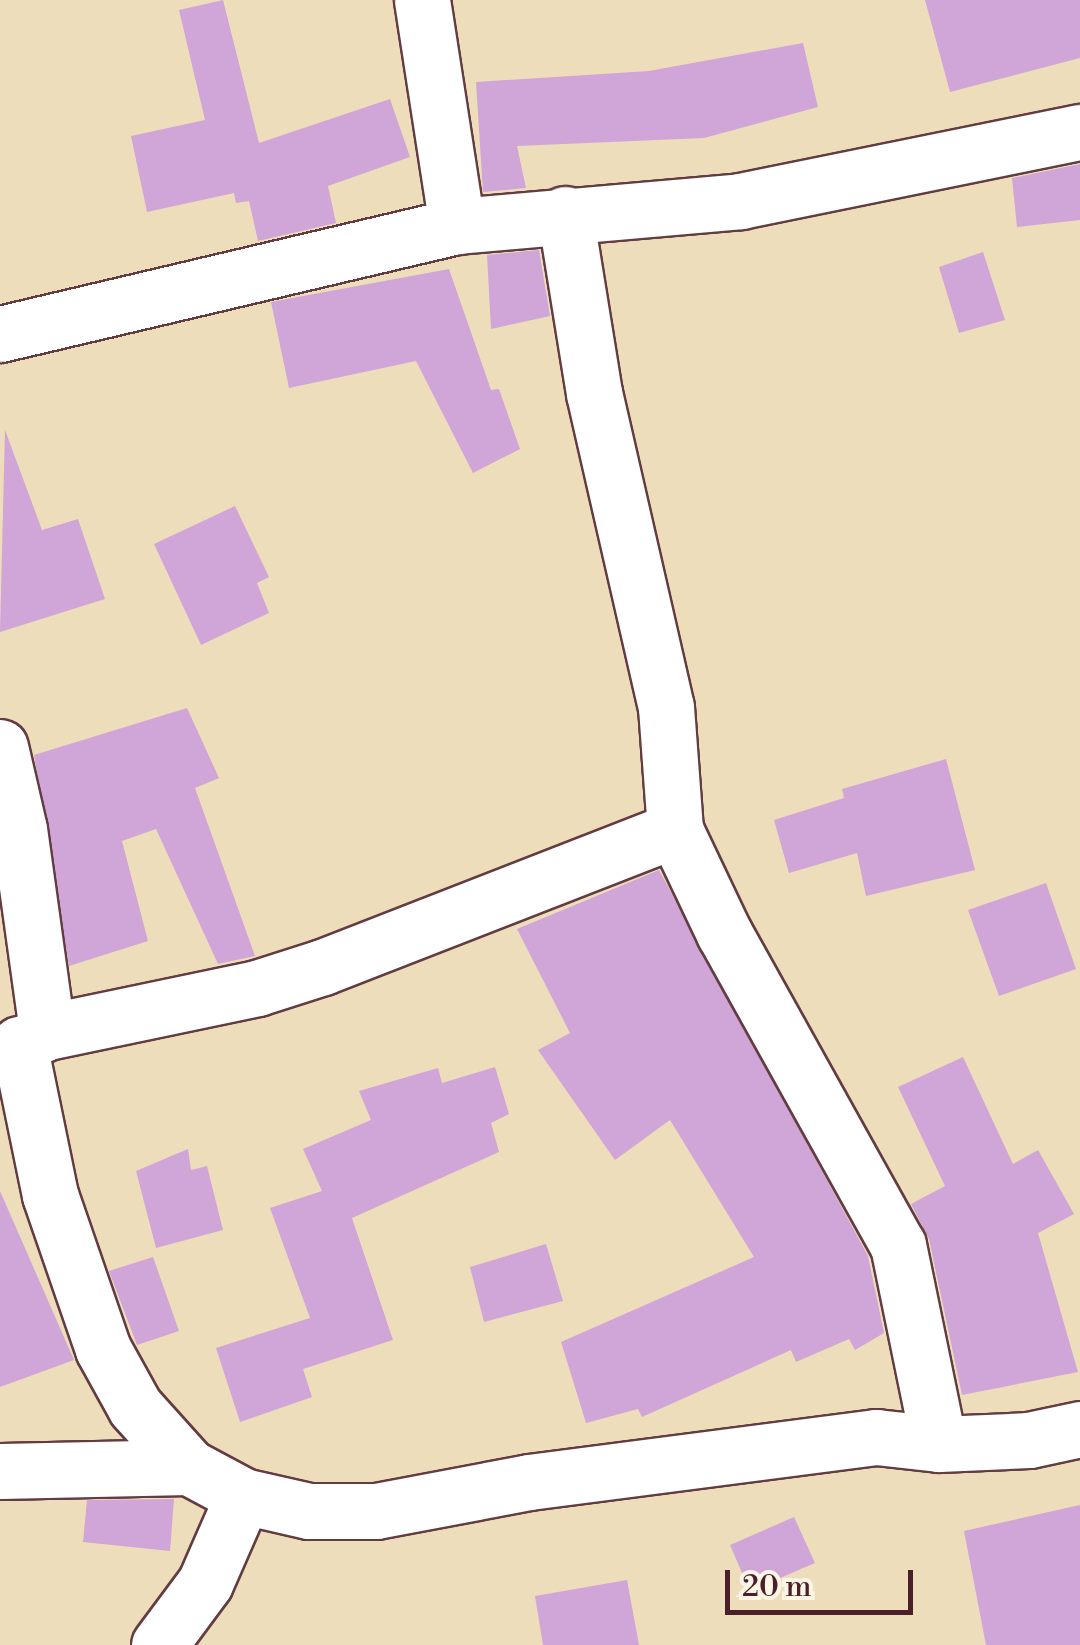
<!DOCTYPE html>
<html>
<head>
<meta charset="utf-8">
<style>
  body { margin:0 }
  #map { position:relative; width:1080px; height:1645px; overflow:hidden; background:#edb; font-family:"Libre Bodoni",serif }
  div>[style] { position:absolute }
  .building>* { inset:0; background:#d0a5d7 }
  .roads { filter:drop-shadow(2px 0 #633c41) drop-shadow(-2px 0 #633c41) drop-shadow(0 2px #633c41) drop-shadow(0 -2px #633c41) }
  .minor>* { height:55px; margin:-27.5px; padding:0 27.5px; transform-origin:27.5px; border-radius:27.5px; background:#fff }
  span { translate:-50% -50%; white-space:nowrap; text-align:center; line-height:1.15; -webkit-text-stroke:9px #fcf5e5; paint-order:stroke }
  .scale { position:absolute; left:725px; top:1570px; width:188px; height:45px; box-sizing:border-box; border:5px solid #4a1f2b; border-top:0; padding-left:12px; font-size:30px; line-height:35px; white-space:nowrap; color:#4a1f2b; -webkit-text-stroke:8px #fcf5e5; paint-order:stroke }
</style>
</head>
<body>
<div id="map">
  <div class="building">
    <i style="clip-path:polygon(223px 0,259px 143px,390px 99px,410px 157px,328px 186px,336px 223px,258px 241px,249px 201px,236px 203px,234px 193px,147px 212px,131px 136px,205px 120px,179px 10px)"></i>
    <i style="clip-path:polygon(925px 0,1080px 0,1080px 58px,950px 92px)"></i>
    <i style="clip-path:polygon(803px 43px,818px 107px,704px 138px,517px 146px,526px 188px,483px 192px,476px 82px,649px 71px)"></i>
    <i style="clip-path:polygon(1080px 164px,1080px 220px,1017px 227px,1012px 178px)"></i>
    <i style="clip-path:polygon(539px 250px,550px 316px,491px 329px,487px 255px)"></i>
    <i style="clip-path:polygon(983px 252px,1005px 320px,959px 333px,939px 267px)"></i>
    <i style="clip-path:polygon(449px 269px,491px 390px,499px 389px,520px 449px,473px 473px,416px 361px,289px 388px,271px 302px)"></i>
    <i style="clip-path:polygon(5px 430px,42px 530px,78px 519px,105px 599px,0 632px)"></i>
    <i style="clip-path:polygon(235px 506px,269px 577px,257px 583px,269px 613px,201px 645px,154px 544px)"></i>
    <i style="clip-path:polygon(187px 708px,219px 778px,195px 788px,255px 956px,218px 964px,156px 829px,122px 841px,148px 941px,69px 966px,34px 755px)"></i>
    <i style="clip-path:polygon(946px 759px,975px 870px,866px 896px,857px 853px,789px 873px,774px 820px,844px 798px,842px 789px)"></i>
    <i style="clip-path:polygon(659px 870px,868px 1256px,884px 1333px,855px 1350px,849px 1339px,796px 1362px,791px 1350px,642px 1417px,638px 1409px,586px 1423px,561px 1342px,754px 1257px,670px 1120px,615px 1160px,538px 1050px,570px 1033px,517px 929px)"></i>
    <i style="clip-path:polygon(1046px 883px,1076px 969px,999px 996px,968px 910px)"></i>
    <i style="clip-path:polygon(963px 1057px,1013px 1164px,1038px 1150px,1074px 1214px,1038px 1233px,1078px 1372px,962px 1395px,929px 1239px,911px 1204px,945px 1186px,898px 1087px)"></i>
    <i style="clip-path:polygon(495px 1067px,509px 1114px,491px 1123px,499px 1152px,352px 1218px,393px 1340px,303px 1369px,312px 1397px,240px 1422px,216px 1348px,310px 1318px,270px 1208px,322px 1191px,303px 1149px,371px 1120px,359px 1091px,438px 1068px,442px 1083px)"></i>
    <i style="clip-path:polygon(188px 1149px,191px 1170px,207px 1166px,223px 1230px,156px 1248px,136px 1171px)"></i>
    <i style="clip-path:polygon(0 1191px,74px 1360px,0 1387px)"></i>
    <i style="clip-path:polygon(546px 1244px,563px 1301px,484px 1322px,470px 1267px)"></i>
    <i style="clip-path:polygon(153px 1257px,179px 1331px,137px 1345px,109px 1271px)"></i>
    <i style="clip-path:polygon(174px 1499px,170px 1551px,83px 1542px,87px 1500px)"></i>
    <i style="clip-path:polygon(1080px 1505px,1080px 1645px,986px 1645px,964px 1531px)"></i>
    <i style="clip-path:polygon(794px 1517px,815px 1563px,750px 1591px,730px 1545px)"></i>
    <i style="clip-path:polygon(627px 1580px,639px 1645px,543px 1645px,535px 1596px)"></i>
  </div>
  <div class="roads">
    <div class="minor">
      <i style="left:422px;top:0;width:229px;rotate:81.2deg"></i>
      <i style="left:565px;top:214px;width:181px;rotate:80.8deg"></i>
      <i style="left:594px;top:393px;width:322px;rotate:77.1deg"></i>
      <i style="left:666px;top:707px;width:123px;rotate:85.8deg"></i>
      <i style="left:675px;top:830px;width:114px;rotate:64.6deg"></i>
      <i style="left:724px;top:933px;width:357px;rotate:60.9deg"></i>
      <i style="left:898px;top:1245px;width:203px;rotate:78.4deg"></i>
      <i style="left:0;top:334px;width:470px;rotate:-13.3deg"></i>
      <i style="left:457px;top:226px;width:284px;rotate:-5deg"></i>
      <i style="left:740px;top:201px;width:347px;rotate:-11.5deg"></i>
      <i style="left:0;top:747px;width:84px;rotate:77deg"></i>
      <i style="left:19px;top:829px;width:205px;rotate:82.1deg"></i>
      <i style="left:19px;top:1044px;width:154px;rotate:78.4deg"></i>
      <i style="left:50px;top:1195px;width:163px;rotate:71deg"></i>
      <i style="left:103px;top:1349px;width:66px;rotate:61.1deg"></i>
      <i style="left:135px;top:1407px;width:81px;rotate:48deg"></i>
      <i style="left:189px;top:1467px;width:61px;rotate:28.2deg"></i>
      <i style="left:243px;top:1496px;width:68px;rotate:12.8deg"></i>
      <i style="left:309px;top:1511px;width:67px"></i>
      <i style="left:376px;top:1511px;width:156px;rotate:-10.7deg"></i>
      <i style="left:529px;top:1482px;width:350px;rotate:-7.4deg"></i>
      <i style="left:876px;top:1437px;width:63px;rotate:6.3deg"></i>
      <i style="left:939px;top:1444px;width:90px;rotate:-2.5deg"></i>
      <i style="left:1029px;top:1440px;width:52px;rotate:-12.2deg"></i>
      <i style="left:0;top:1055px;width:52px;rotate:-26.1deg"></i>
      <i style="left:47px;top:1032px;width:215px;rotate:-11.8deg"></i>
      <i style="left:257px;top:988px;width:69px;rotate:-17.7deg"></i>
      <i style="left:323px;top:967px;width:378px;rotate:-21.3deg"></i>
      <i style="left:0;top:1471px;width:189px;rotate:-1.2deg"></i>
      <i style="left:159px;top:1645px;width:77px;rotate:-53.4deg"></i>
      <i style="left:205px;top:1583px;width:95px;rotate:-66.4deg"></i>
    </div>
  </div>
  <div class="scale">20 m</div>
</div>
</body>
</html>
